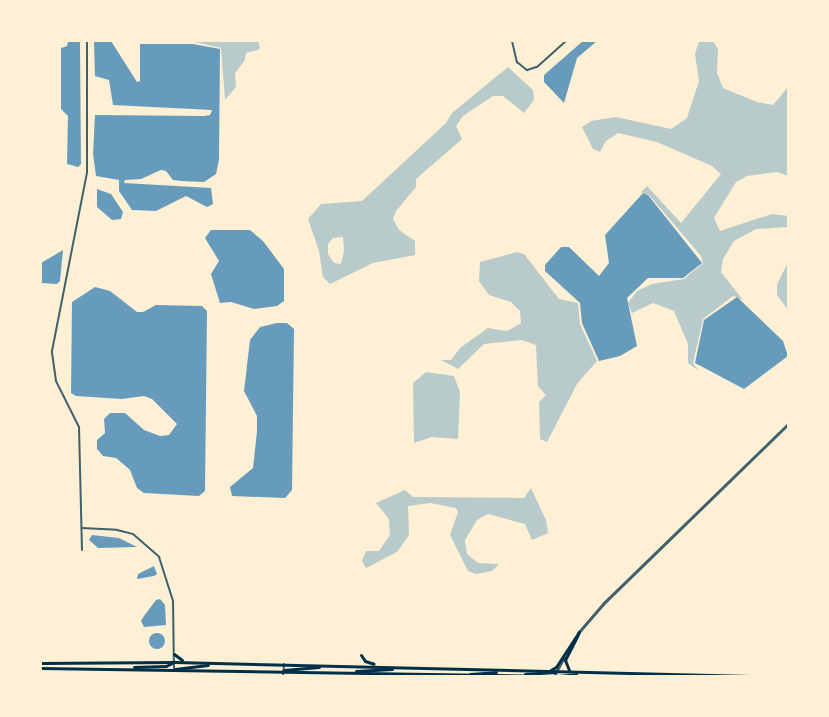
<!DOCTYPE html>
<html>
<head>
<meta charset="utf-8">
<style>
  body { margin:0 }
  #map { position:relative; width:829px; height:717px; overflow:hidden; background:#fdf0d5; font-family:Overpass,sans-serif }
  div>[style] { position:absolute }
  .green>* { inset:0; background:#b9caca }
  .water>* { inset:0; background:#669bbc }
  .round { border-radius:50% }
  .minor>* { height:2px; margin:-1px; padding:0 1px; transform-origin:1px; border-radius:1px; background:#3f606c }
  .tertiary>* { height:2.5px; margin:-1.25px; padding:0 1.25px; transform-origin:1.25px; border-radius:1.25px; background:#3f606c }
  .primary>* { height:3px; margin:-1.5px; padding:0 1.5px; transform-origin:1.5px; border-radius:1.5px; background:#003049 }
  span { translate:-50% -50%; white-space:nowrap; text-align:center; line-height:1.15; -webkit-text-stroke:5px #fdf0d5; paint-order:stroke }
  .frame { position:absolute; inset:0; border:42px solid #fdf0d5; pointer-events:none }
</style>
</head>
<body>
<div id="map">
  <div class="green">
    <i style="clip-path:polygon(166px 41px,258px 41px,260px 49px,246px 53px,245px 60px,235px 73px,236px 87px,225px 100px,221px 48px,195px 42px)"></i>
    <i style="clip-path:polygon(699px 41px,713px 41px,718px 49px,717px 73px,723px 88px,757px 102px,773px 105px,788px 87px,788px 176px,777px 172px,747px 176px,736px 182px,714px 218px,720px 231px,772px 214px,788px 216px,788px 227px,756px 229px,734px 241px,723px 259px,721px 272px,743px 300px,733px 296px,703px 319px,693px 363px,699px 371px,688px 363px,688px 344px,674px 311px,653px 303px,632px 313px,628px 303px,637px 291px,652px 284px,684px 279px,703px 263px,701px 256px,649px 195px,641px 192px,647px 186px,681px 223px,721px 174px,712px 166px,657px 142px,618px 133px,606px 141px,600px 152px,593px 149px,582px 127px,591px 121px,616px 117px,671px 129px,687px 118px,699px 81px,695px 54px)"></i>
    <i style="clip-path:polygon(evenodd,508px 67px,533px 90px,534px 100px,524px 113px,503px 96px,493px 96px,463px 116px,456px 126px,462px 139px,416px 179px,416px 187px,396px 211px,393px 219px,399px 230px,415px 241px,415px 255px,373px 263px,330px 284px,323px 277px,319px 251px,308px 219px,321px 204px,362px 201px,446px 123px,452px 113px,508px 67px,343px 237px,344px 251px,341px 264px,334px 263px,328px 254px,328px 244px,333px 238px,343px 237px)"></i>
    <i style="clip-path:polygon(517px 252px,524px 254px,559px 299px,578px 303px,580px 324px,597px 361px,577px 384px,547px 442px,540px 439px,539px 402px,546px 395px,538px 386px,536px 345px,522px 340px,484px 344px,458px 369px,441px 360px,451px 360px,460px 348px,488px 328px,507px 331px,521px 323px,520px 311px,511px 302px,489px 295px,479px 281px,480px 262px)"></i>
    <i style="clip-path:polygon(788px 262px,787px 277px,788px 310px,777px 295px,777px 285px)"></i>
    <i style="clip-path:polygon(426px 372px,454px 376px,460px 392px,458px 439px,432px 437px,414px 443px,413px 383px)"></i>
    <i style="clip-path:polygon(531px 488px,546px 520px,548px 533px,532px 540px,525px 524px,488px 514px,477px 520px,465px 540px,467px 554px,478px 563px,499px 564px,492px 571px,476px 574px,468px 571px,450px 535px,458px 512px,456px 508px,430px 503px,408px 506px,409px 535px,397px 552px,366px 568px,362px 561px,366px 551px,379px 551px,390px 535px,389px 519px,376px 503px,405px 490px,413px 497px,524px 498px)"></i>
  </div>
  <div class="water">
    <i style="clip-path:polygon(68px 41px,80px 41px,81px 164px,78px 167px,67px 164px,68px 116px,61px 109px,61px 48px,67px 46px)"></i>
    <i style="clip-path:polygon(94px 41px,111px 41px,137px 82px,140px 81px,140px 44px,193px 44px,220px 49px,219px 160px,216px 174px,204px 182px,181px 181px,173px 180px,166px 171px,161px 170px,141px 179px,125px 180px,124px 183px,211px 188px,213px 204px,207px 207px,186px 196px,156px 211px,132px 210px,119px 191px,119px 180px,96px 176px,93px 154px,95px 115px,204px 116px,210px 115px,212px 110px,113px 105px,109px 80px,95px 76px)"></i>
    <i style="clip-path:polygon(583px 41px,597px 41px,577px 58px,564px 103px,544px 82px,544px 75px)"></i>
    <i style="clip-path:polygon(97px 189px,111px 194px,123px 212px,121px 219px,112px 220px,97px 207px)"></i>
    <i style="clip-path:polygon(643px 193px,648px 195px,702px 263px,683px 278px,648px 278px,627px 298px,637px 346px,620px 356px,599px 361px,582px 323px,580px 303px,545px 271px,545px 265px,561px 247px,569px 247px,599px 276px,609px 263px,605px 235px)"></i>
    <i style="clip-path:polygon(211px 230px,250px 230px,263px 241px,284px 269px,284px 301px,277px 306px,254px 309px,231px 302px,220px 303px,211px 274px,219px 261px,205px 238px)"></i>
    <i style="clip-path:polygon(63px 250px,60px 281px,57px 284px,41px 283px,41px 263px)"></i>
    <i style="clip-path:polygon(95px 287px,110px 291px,137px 312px,143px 312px,156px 305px,202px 306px,207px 311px,205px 491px,199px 496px,144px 493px,137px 488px,130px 470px,122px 463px,116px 458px,103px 456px,97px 449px,97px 440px,105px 433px,104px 419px,110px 413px,125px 413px,144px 430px,160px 436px,169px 435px,177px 424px,152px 399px,144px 396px,122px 399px,76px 396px,71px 393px,72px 302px)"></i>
    <i style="clip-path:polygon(737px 297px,783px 341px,788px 356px,744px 389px,695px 363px,704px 320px)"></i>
    <i style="clip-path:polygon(277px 323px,287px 323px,294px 329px,292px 490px,285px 498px,232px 496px,230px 487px,253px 468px,257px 431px,257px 416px,244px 391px,250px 340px,260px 327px)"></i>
    <i style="clip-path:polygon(92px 535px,119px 538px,137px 547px,98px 548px,89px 540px)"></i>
    <i style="clip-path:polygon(154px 566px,157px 574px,154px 576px,137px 579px,138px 574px)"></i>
    <i style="clip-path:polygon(160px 599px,165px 605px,166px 625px,144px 627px,141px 621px,144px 616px,156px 600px)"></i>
    <i class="round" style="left:149px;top:633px;width:16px;height:16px"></i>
  </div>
  <div class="minor">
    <i style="left:512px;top:41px;width:22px;rotate:77deg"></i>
    <i style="left:517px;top:62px;width:13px;rotate:39deg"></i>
    <i style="left:527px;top:70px;width:10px;rotate:-17deg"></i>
    <i style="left:537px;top:67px;width:39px;rotate:-42deg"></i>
    <i style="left:82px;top:528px;width:35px;rotate:3deg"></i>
    <i style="left:117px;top:530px;width:16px;rotate:14deg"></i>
    <i style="left:133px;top:534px;width:35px;rotate:41deg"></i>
    <i style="left:159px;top:557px;width:46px;rotate:72.3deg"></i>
    <i style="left:173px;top:601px;width:68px;rotate:89.2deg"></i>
    <i style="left:82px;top:550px;width:123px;rotate:-91.4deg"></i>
    <i style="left:79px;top:427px;width:51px;rotate:-116.6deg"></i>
    <i style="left:56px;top:381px;width:30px;rotate:-98deg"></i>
    <i style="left:52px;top:351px;width:182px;rotate:-78.9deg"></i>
    <i style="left:87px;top:172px;width:131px;rotate:-90deg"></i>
    <i style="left:283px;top:676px;width:12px;rotate:-85deg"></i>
  </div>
  <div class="tertiary">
    <i style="left:578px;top:633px;width:38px;rotate:-49deg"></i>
    <i style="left:603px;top:604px;width:258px;rotate:-44.2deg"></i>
    <i style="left:554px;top:676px;width:21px;rotate:-62deg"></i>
  </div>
  <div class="primary">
    <i style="left:174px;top:654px;width:10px;rotate:37deg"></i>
    <i style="left:361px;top:655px;width:7px;rotate:56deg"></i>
    <i style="left:365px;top:661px;width:9px;rotate:18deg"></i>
    <i style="left:41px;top:663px;width:134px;rotate:-0.4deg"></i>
    <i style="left:175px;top:662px;width:576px;rotate:1.39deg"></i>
    <i style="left:134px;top:667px;width:32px;rotate:-2deg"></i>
    <i style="left:166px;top:666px;width:9px;rotate:-27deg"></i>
    <i style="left:41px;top:668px;width:484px;rotate:0.9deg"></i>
    <i style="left:175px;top:669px;width:33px;rotate:-7deg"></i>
    <i style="left:284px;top:670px;width:35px;rotate:-5deg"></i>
    <i style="left:569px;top:670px;width:11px;rotate:-112deg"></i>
    <i style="left:565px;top:660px;width:29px;rotate:-63deg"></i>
    <i style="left:356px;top:671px;width:36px;rotate:-3deg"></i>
    <i style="left:549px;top:671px;width:8px;rotate:-30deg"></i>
    <i style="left:556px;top:667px;width:42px;rotate:-56.7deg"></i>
    <i style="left:470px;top:674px;width:26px;rotate:-4deg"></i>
    <i style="left:525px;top:674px;width:30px;rotate:-4deg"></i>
    <i style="left:558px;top:676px;width:18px;rotate:-6deg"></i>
  </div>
  <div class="frame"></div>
</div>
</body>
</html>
